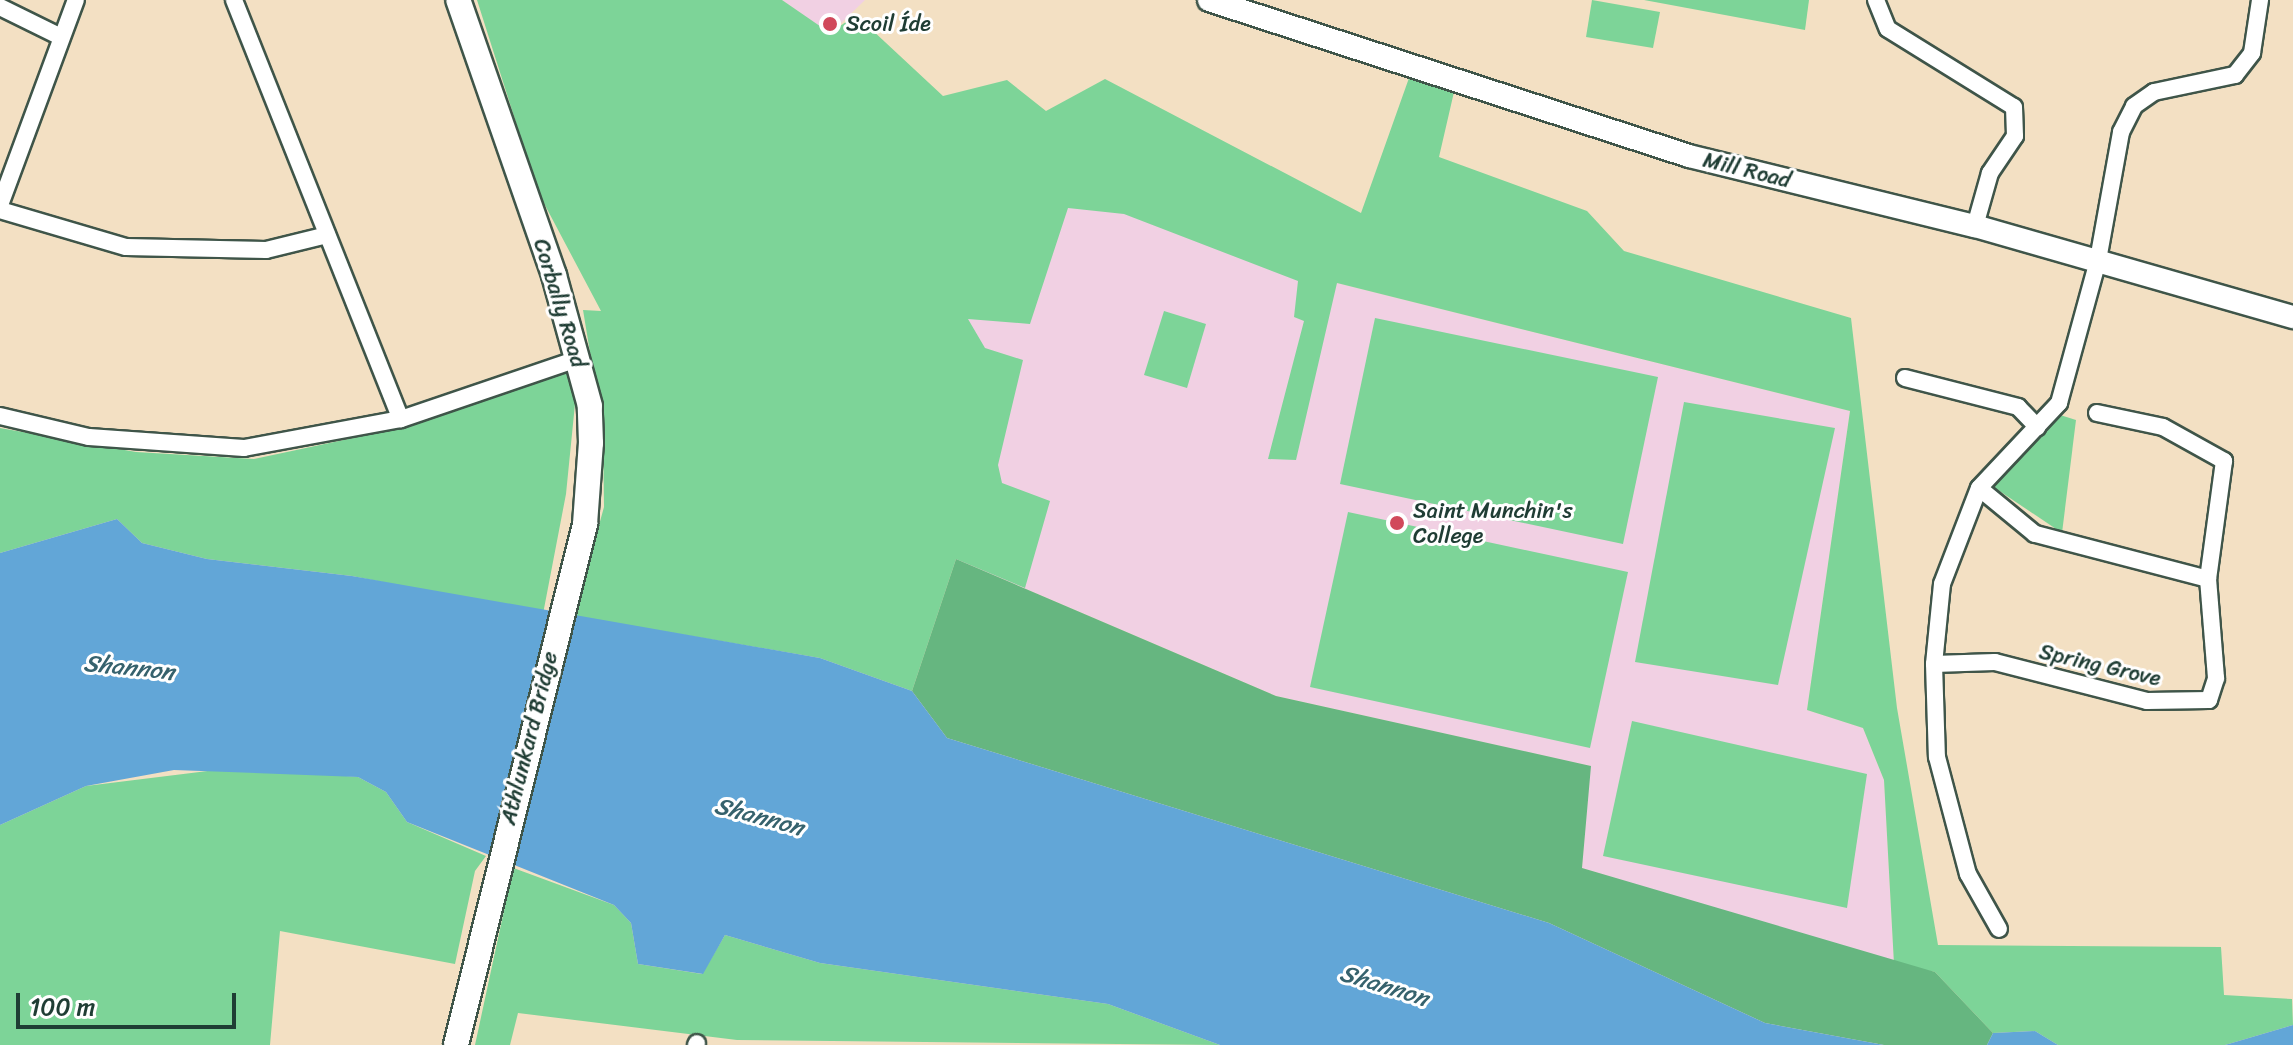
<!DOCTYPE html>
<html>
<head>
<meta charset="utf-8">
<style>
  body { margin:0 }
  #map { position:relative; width:2293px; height:1045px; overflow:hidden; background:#f3e0c3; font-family:Sriracha,sans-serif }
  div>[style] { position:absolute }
  .built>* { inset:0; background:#f1d0e3 }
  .green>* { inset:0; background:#7dd498 }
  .forest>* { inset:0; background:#66b680 }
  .water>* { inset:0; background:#62a6d7 }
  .roads { filter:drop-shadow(2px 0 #3f5549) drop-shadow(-2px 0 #3f5549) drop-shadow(0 2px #3f5549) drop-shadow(0 -2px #3f5549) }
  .minor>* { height:16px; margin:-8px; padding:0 8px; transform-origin:8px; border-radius:8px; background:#fff }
  .tertiary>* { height:22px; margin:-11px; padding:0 11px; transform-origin:11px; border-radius:11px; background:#fff }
  .secondary>* { height:24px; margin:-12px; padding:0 12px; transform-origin:12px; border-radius:12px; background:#fff }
  .dots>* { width:22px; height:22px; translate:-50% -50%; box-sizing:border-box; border:4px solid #fff; border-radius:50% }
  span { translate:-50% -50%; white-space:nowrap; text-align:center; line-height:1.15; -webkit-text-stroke:6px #fff; paint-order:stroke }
  .poi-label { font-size:22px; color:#1f3d34 }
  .left { translate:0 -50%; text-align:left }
  .street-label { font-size:22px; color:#1f3d34 }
  .water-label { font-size:24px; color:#36626d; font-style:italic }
  .scale { position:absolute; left:16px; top:993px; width:220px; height:36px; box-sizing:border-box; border:4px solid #1f3d34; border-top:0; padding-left:10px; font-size:24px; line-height:28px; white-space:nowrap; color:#1f3d34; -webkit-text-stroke:6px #fff; paint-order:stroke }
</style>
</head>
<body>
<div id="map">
  <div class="built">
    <i style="clip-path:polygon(782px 0,865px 0,830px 34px)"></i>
    <i style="clip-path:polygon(1127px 95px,1337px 283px,1850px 411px,1807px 710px,1863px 728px,1884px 780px,1894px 964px,1582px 868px,1590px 766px,1276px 696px,956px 559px,921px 288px)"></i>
  </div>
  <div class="green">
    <i style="clip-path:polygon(477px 0,782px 0,830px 33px,856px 15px,943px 96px,1007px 80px,1046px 111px,1105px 79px,1361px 213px,1409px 78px,1454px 92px,1439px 157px,1587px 211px,1624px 251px,1851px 318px,1897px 708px,1938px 945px,2221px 947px,2224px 995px,2292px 999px,2293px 1025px,2225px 1045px,2058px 1045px,2035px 1031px,1993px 1033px,1935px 972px,1894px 964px,1884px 780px,1863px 728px,1807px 710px,1850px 411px,1337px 283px,1296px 460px,1268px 459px,1304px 321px,1294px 317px,1298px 281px,1124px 214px,1068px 208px,1030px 324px,968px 319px,985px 348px,1023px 360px,998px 465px,1002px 483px,1050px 501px,1025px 588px,956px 559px,912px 691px,820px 658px,574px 616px,604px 507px,603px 431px,583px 310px,601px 311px,538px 192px)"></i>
    <i style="clip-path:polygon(1592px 0,1660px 12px,1653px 48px,1586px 37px)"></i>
    <i style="clip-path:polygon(1644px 0,1809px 0,1805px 30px)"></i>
    <i style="clip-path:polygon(1164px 311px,1206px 324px,1187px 388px,1144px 375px)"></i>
    <i style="clip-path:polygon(1375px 318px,1658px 377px,1623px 544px,1340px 484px)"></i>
    <i style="clip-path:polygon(568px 372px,575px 404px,566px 494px,543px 614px,352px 576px,207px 559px,142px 543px,117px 519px,0 553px,0 428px,136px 452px,254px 459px,400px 428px)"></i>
    <i style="clip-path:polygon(1684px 402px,1835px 428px,1778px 685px,1635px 662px)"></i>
    <i style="clip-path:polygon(2057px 414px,2076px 420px,2062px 533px,1992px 486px)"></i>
    <i style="clip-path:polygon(1348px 512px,1628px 572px,1590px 748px,1310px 687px)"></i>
    <i style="clip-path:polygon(1632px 721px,1867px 774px,1847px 908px,1603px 856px)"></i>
    <i style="clip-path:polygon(240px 767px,358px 777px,386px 792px,407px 822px,486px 856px,475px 871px,455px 964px,280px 931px,270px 1045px,0 1045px,0 825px,86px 786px)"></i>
    <i style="clip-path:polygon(505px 865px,614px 905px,631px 923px,638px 964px,702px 974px,725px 935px,820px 963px,1108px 1004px,1220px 1045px,737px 1040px,518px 1013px,510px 1045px,475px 1045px,511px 878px)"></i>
  </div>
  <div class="forest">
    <i style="clip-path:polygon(956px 559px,1276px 696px,1591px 766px,1582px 868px,1935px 972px,1993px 1033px,1987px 1045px,1884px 1045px,1765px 1023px,1549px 923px,947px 738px,912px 691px)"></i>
  </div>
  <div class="water">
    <i style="clip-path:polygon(117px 519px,142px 543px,207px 559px,352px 576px,820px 658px,912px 691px,947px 738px,1549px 923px,1765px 1023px,1884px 1045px,1220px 1045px,1108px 1004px,820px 963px,725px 935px,703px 974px,638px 964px,631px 923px,614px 905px,407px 822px,386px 792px,358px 777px,174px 770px,86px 786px,0 825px,0 553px)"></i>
    <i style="clip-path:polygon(2293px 1025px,2293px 1045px,2225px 1045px)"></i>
    <i style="clip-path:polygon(2035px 1031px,2058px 1045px,1987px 1045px,1993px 1033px)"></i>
  </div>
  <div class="roads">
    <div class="minor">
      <i style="left:234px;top:0;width:451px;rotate:68.3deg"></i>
      <i style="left:1876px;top:0;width:31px;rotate:68deg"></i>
      <i style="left:1888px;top:29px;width:148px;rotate:31.8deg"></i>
      <i style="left:2014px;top:107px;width:29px;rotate:88deg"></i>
      <i style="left:2015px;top:136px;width:45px;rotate:124deg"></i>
      <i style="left:1990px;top:173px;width:55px;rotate:105.8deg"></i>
      <i style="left:0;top:7px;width:68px;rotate:26.2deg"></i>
      <i style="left:0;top:205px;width:219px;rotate:-69.7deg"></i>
      <i style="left:0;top:210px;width:131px;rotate:16.4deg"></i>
      <i style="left:126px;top:247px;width:140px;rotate:1.2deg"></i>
      <i style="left:266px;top:250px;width:63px;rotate:-13.8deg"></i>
      <i style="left:1905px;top:378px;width:117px;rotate:14.4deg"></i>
      <i style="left:2018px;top:407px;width:28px;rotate:46deg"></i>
      <i style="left:2097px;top:413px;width:67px;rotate:12deg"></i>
      <i style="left:2163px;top:427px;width:70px;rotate:29.1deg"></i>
      <i style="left:2224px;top:461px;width:119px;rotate:97.7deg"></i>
      <i style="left:0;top:416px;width:91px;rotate:13.3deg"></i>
      <i style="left:89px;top:437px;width:155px;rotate:4.1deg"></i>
      <i style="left:244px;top:448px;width:160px;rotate:-10.5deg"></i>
      <i style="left:401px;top:419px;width:186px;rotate:-18.8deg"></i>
      <i style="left:1979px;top:488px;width:103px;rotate:111.1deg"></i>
      <i style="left:1942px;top:584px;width:80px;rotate:95.7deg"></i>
      <i style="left:1934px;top:664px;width:61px;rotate:-1.9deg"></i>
      <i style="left:1995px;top:662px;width:157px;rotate:14.4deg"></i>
      <i style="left:2147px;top:701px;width:62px;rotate:-0.9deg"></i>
      <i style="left:2209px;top:700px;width:23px;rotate:-72deg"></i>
      <i style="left:2216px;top:678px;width:99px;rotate:-94.6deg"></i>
      <i style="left:2208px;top:579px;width:179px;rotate:-165.4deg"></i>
      <i style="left:2035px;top:534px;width:72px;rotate:-140.6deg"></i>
      <i style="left:1979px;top:488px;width:117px;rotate:-46.7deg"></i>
      <i style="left:2059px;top:403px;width:148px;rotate:-74.7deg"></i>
      <i style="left:2098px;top:260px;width:130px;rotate:-79.8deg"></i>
      <i style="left:2121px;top:132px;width:29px;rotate:-63deg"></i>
      <i style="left:2134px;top:106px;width:24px;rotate:-35deg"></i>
      <i style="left:2154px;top:92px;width:83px;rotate:-11.9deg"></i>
      <i style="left:2235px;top:75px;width:28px;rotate:-52deg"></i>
      <i style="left:2252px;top:53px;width:54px;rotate:-81.4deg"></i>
      <i style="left:1934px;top:664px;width:93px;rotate:88.2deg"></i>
      <i style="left:1937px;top:757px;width:121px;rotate:75.2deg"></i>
      <i style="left:1968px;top:874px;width:63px;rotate:60.6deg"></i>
      <i style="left:696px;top:1045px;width:2px;rotate:-63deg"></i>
    </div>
    <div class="tertiary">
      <i style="left:1209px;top:0;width:505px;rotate:18deg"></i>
      <i style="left:1689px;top:156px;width:294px;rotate:13.8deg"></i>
      <i style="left:1975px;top:226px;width:331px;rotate:16deg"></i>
    </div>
    <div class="secondary">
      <i style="left:456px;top:1045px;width:537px;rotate:-76.09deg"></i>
      <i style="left:585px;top:524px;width:81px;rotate:-85.8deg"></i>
      <i style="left:591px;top:443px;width:37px;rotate:-92deg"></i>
      <i style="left:590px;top:406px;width:136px;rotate:-105.4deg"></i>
      <i style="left:554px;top:275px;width:291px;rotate:-109.2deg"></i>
    </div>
  </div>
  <div class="dots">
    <i style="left:830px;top:24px;background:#d1495b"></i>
    <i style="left:1397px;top:523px;background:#d1495b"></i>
  </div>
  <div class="poi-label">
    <span class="left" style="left:846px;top:24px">Scoil Íde</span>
    <span class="left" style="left:1413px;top:523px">Saint Munchin's<br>College</span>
  </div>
  <div class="street-label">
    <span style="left:1747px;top:170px;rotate:14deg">Mill Road</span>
    <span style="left:560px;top:303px;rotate:73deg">Corbally Road</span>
    <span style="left:2100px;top:665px;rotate:13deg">Spring Grove</span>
    <span style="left:529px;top:738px;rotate:-76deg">Athlunkard Bridge</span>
  </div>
  <div class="water-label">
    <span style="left:129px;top:668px;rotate:6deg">Shannon</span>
    <span style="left:759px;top:817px;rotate:15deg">Shannon</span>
    <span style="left:1384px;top:986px;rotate:17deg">Shannon</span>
  </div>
  <div class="scale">100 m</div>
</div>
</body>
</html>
